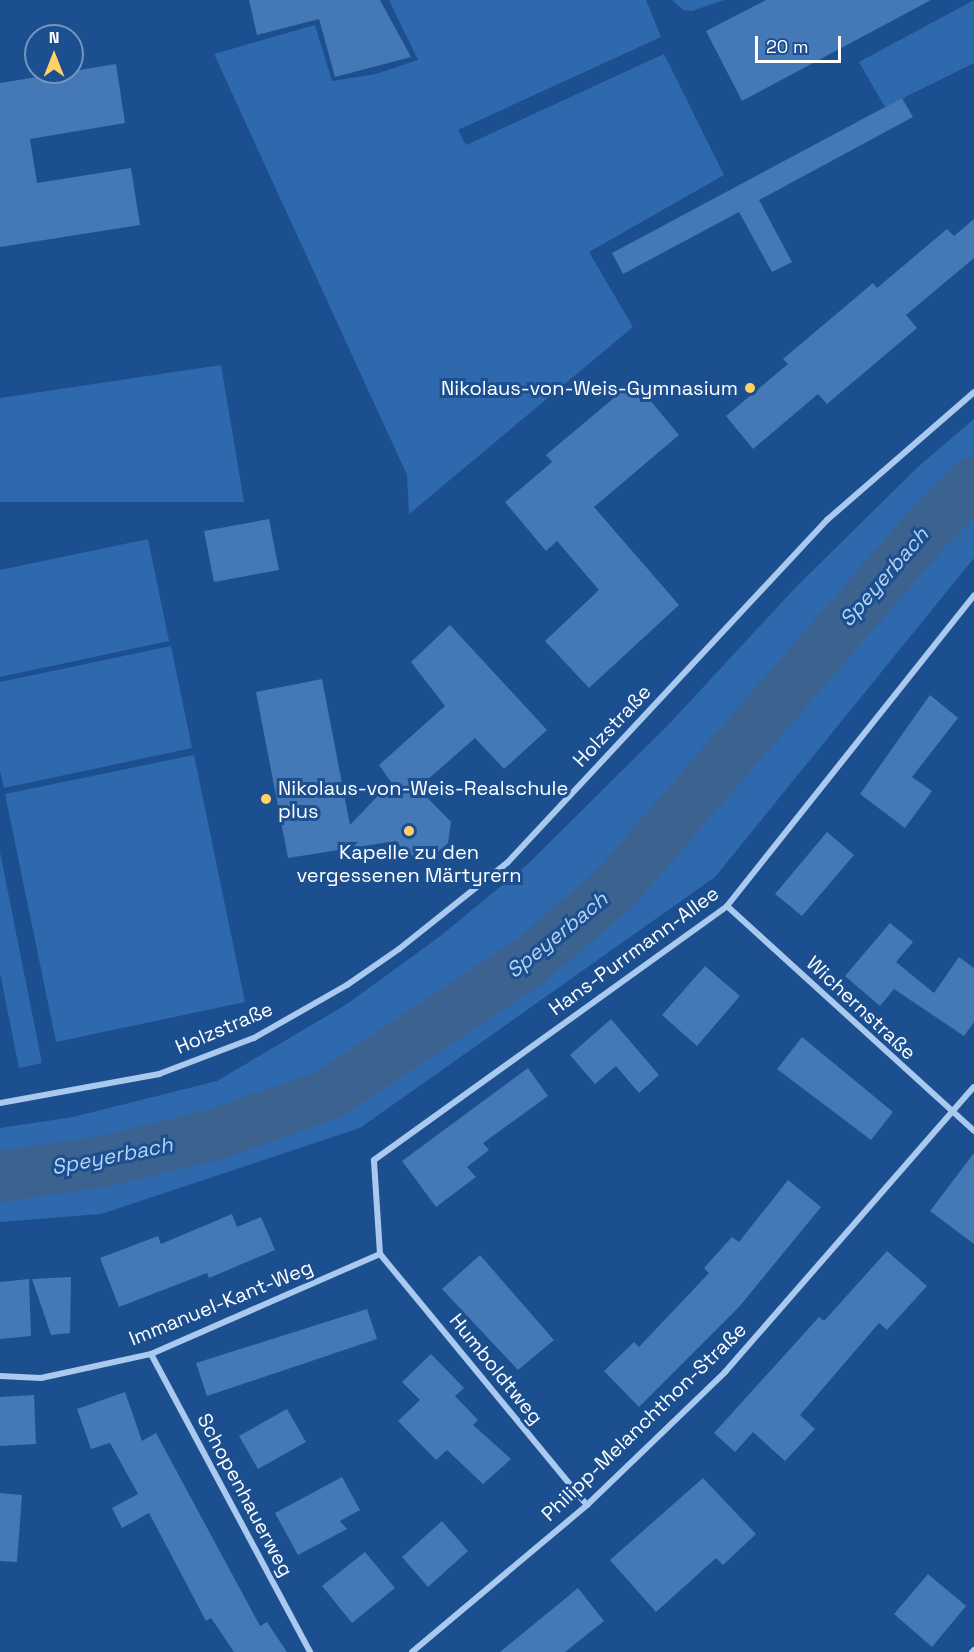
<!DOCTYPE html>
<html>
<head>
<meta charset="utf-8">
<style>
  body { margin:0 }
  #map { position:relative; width:974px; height:1652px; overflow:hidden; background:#1b4f8f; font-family:"Space Grotesk",sans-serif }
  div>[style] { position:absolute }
  .green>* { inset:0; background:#2e69ad }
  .river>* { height:51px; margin:-25.5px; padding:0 25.5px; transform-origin:25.5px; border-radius:25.5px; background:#3c6290 }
  .building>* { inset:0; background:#4478b7 }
  .street>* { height:6px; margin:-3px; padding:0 3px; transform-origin:3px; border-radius:3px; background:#a9c9ee }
  .dots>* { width:16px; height:16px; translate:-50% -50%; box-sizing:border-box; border:3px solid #1b4f8f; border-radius:50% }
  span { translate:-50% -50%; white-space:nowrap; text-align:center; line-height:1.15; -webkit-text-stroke:6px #1b4f8f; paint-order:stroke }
  .poi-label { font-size:20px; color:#fff }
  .right { translate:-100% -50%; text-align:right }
  .left { translate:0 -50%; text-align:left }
  .street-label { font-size:20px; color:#fff }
  .water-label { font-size:21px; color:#b5d3f5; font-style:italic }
  .north { position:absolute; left:24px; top:24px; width:60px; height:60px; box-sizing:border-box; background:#1b4f8f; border:2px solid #7695bc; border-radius:50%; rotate:0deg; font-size:16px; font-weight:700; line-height:24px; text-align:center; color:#fff }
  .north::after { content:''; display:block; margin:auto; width:21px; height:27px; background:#ffd166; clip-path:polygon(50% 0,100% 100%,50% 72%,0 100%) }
  .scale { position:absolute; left:755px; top:36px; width:86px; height:27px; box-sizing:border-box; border:3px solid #fff; border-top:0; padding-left:8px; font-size:18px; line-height:21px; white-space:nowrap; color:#fff; -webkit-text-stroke:4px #1b4f8f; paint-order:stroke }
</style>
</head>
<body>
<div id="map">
  <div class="green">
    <i style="clip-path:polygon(389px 0,646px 0,661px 37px,458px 130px,466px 145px,664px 54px,724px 175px,589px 252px,633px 327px,409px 514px,407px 475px,214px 54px,315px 25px,332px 81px,376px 74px,418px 60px)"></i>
    <i style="clip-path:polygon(672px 0,724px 0,692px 11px,683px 10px)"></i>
    <i style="clip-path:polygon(974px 0,974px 63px,885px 107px,859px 62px)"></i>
    <i style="clip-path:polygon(221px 365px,244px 502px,0 502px,0 398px)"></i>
    <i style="clip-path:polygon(974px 419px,974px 558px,715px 877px,360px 1128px,101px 1214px,0 1222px,0 1128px,73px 1117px,217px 1081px,347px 1004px,439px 937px,528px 864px,671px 722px,796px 587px,918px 467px)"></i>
    <i style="clip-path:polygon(148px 539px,169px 641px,0 677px,0 570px)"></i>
    <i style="clip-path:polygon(171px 646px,192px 748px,4px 788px,0 771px,0 682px)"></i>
    <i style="clip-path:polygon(194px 755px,245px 1002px,56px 1042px,5px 794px)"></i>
    <i style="clip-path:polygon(0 852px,42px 1063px,19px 1068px,0 973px)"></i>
  </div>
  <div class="river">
    <i style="left:0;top:1176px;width:104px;rotate:-8.3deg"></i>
    <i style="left:103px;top:1161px;width:115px;rotate:-13.6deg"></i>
    <i style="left:215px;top:1134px;width:120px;rotate:-19.5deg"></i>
    <i style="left:328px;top:1094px;width:241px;rotate:-33.5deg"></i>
    <i style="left:529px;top:961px;width:113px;rotate:-40.7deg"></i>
    <i style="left:615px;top:887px;width:473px;rotate:-49deg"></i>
    <i style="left:925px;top:530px;width:69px;rotate:-45deg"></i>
  </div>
  <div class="building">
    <i style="clip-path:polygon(249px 0,380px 0,411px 57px,335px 77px,319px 19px,257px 35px)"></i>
    <i style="clip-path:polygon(766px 0,931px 0,742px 101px,706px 31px)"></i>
    <i style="clip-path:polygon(116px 64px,125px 123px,30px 139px,37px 183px,131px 168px,140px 225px,0 247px,0 83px)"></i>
    <i style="clip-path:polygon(902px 98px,913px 117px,759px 200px,792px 262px,772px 272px,739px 212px,623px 274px,612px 253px)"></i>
    <i style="clip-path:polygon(974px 219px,974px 258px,906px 315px,917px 328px,827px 404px,818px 394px,753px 449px,726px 416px,788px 364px,783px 359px,873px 283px,877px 288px,947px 229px,954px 236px)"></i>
    <i style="clip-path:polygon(634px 381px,679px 435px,594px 507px,679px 605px,589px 688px,545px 641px,599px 590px,557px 541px,546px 551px,505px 502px,552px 462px,546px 455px)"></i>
    <i style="clip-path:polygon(269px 519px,279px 570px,214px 582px,204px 531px)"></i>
    <i style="clip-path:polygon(450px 625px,547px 730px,504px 769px,475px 738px,418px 788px,451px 822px,448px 843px,432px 857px,408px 855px,396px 841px,288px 858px,256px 692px,322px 679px,350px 825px,391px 782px,379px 765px,445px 706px,411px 662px)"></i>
    <i style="clip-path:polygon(930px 695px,958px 718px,912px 777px,932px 791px,905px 828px,860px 794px)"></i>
    <i style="clip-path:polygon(827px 832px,854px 855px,802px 916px,775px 894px)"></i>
    <i style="clip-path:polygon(890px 923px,913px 942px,896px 962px,934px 993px,959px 957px,974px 968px,974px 1022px,964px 1036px,894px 989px,880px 1006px,845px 976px)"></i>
    <i style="clip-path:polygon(705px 966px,740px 996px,697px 1046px,662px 1015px)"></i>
    <i style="clip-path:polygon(611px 1019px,659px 1075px,639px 1093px,616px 1066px,595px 1084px,570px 1055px)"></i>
    <i style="clip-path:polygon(802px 1037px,893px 1112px,871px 1140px,777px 1069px)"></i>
    <i style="clip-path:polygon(528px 1068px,548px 1096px,483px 1143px,489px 1150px,467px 1167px,476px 1177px,436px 1207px,402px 1161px)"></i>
    <i style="clip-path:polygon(974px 1153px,974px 1244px,930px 1211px)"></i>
    <i style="clip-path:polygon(788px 1180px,821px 1207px,739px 1307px,639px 1407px,604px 1371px,634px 1342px,639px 1347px,709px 1273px,704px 1268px,732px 1237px,739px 1242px)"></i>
    <i style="clip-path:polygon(232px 1214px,237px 1227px,261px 1217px,275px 1250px,209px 1278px,207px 1273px,119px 1307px,100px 1258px,158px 1236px,161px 1244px)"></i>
    <i style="clip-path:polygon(887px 1251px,927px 1286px,887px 1330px,879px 1323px,800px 1415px,815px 1429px,785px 1461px,753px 1432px,735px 1452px,714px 1433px,819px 1317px,824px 1321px)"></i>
    <i style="clip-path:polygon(480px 1255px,554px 1340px,518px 1370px,442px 1289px)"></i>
    <i style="clip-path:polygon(71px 1277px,70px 1333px,51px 1335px,32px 1279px)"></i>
    <i style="clip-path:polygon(29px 1279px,31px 1336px,0 1339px,0 1282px)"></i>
    <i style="clip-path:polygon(367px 1309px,377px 1339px,207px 1396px,196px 1363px)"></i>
    <i style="clip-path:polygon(431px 1354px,464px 1388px,455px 1396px,478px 1420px,473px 1425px,511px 1459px,483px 1484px,447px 1450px,436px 1460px,398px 1421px,420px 1400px,402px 1382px)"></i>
    <i style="clip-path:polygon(125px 1392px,142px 1441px,156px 1433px,260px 1626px,267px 1622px,287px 1652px,234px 1652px,211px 1618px,206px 1621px,149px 1513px,122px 1528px,112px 1508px,138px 1494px,110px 1443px,91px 1449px,77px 1409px)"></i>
    <i style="clip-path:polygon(34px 1395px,36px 1444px,0 1446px,0 1397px)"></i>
    <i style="clip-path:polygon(287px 1409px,306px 1442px,258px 1469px,239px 1436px)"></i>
    <i style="clip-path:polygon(342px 1477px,360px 1510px,340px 1521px,347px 1529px,298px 1555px,275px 1513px)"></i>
    <i style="clip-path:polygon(703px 1478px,756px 1534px,723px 1565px,716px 1558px,656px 1612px,610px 1560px)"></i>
    <i style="clip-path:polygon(0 1493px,22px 1495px,17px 1562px,0 1561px)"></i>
    <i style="clip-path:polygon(442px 1521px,468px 1551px,428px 1587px,402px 1557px)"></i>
    <i style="clip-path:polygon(365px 1552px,395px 1588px,352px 1623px,322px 1586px)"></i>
    <i style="clip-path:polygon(928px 1574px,966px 1606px,932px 1647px,894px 1614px)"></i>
    <i style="clip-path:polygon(578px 1588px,604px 1621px,565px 1652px,500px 1652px)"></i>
  </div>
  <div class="street">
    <i style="left:727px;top:906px;width:334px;rotate:42.3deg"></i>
    <i style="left:0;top:1103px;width:162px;rotate:-10.3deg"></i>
    <i style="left:159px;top:1074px;width:102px;rotate:-20.8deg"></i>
    <i style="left:254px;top:1038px;width:107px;rotate:-29.7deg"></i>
    <i style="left:347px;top:985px;width:63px;rotate:-34.7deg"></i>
    <i style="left:399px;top:949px;width:139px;rotate:-38.6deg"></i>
    <i style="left:508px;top:862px;width:468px;rotate:-47deg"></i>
    <i style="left:827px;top:520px;width:195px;rotate:-41deg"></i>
    <i style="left:380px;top:1254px;width:94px;rotate:-93.7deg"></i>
    <i style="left:374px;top:1160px;width:435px;rotate:-35.7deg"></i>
    <i style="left:727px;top:906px;width:397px;rotate:-51.5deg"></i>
    <i style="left:380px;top:1254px;width:325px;rotate:50.5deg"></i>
    <i style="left:151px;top:1354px;width:338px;rotate:61.9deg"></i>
    <i style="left:0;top:1376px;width:41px;rotate:2.8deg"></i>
    <i style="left:41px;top:1378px;width:113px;rotate:-12.3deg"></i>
    <i style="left:151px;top:1354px;width:250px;rotate:-23.6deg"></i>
    <i style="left:412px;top:1652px;width:229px;rotate:-40deg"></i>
    <i style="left:587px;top:1505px;width:192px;rotate:-43.9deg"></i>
    <i style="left:725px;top:1372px;width:378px;rotate:-48.9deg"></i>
    <i style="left:972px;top:1652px;width:3px;rotate:-45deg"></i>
  </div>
  <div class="dots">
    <i style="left:750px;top:388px;background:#ffd166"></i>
    <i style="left:266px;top:799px;background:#ffd166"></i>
    <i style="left:409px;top:831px;background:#ffd166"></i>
  </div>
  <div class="poi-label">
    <span class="right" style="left:738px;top:388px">Nikolaus-von-Weis-Gymnasium</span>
    <span class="left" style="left:278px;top:800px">Nikolaus-von-Weis-Realschule<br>plus</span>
    <span style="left:409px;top:864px">Kapelle zu den<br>vergessenen Märtyrern</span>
  </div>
  <div class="street-label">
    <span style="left:612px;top:726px;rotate:-47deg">Holzstraße</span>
    <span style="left:634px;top:951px;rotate:-36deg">Hans-Purrmann-Allee</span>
    <span style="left:861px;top:1008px;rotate:43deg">Wichernstraße</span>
    <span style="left:224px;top:1028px;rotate:-23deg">Holzstraße</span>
    <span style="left:221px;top:1303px;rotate:-22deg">Immanuel-Kant-Weg</span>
    <span style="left:496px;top:1369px;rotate:51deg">Humboldtweg</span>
    <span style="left:644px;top:1422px;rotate:-44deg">Philipp-Melanchthon-Straße</span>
    <span style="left:245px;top:1495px;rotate:62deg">Schopenhauerweg</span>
  </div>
  <div class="water-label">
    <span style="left:884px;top:577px;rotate:-49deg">Speyerbach</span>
    <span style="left:557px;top:935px;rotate:-39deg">Speyerbach</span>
    <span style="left:112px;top:1156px;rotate:-11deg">Speyerbach</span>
  </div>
  <div class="north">N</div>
  <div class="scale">20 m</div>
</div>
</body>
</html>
